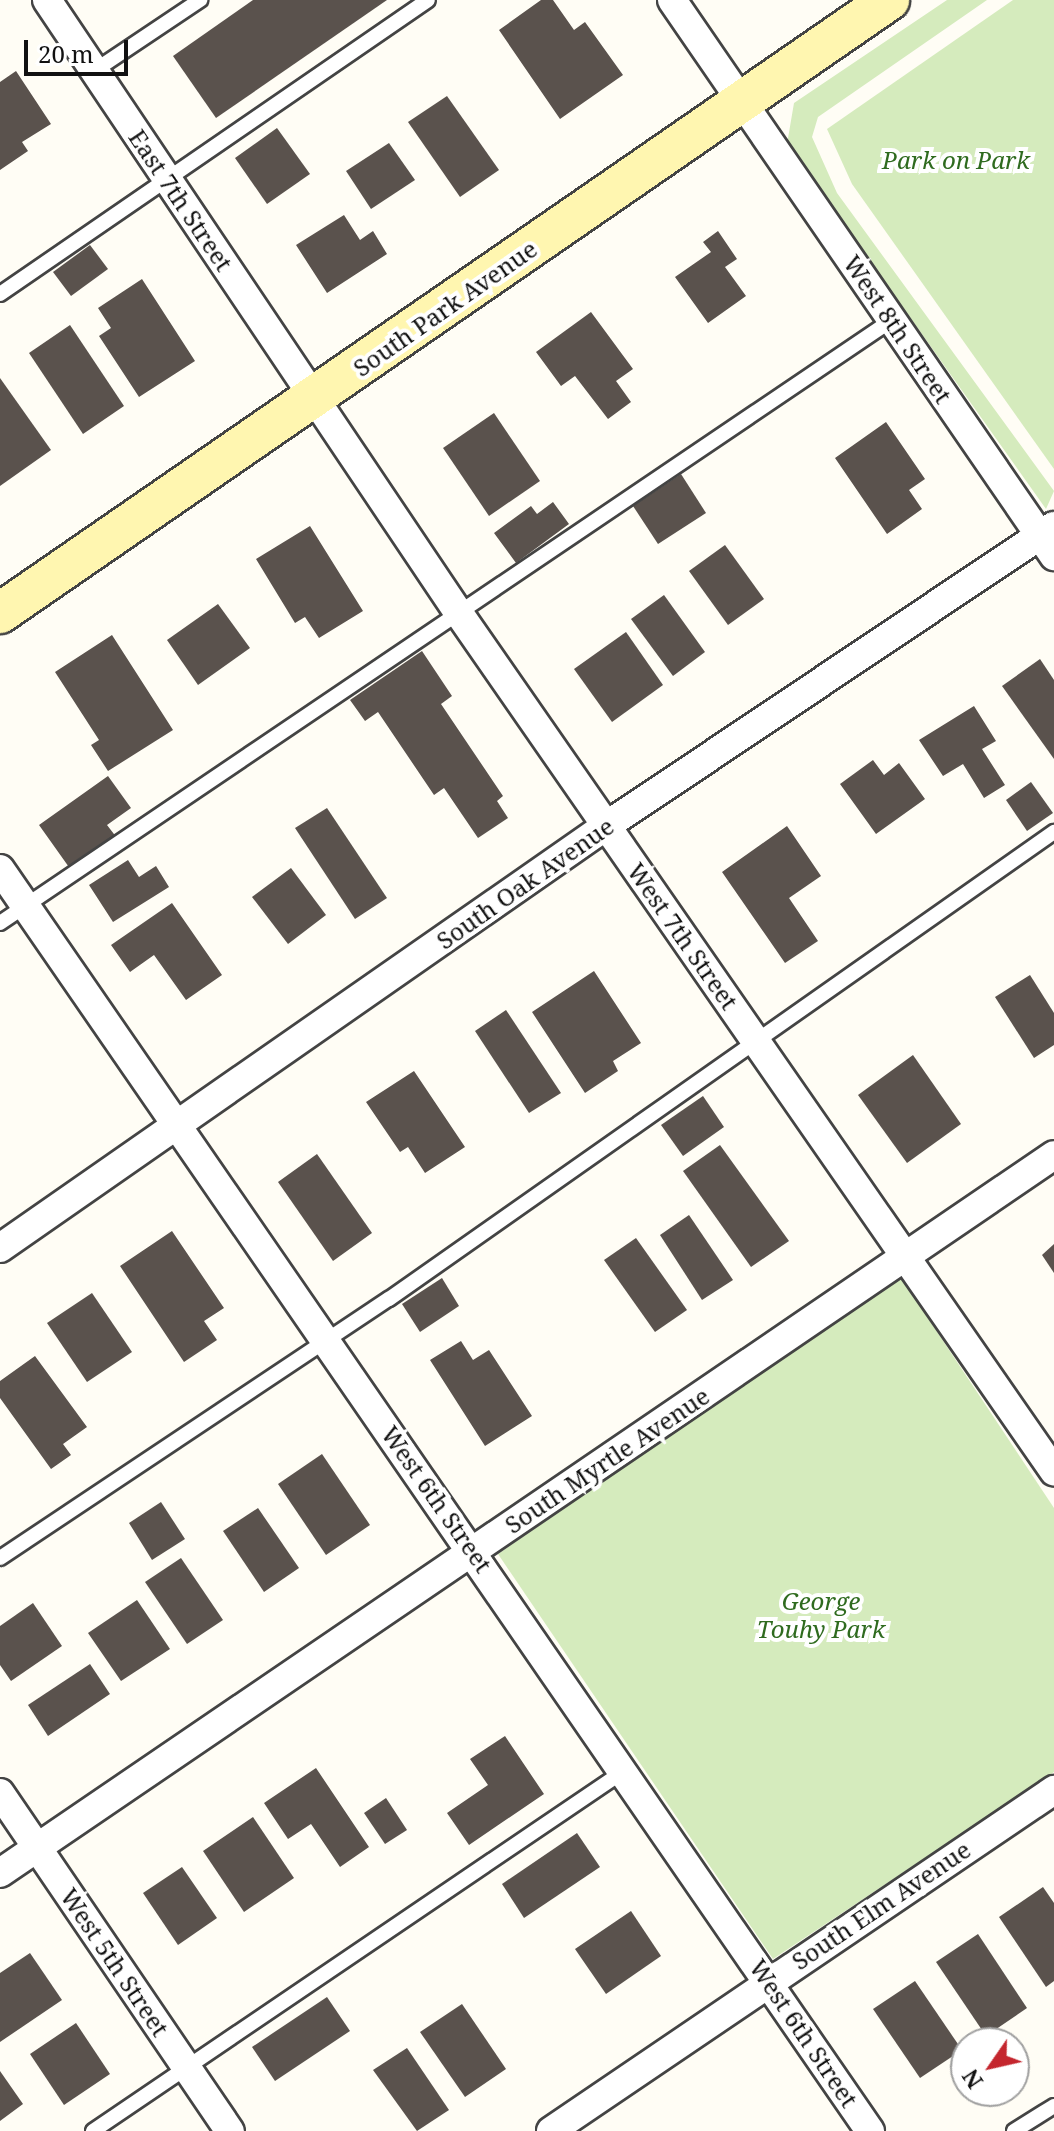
<!DOCTYPE html>
<html>
<head>
<meta charset="utf-8">
<style>
  body { margin:0 }
  #map { position:relative; width:1054px; height:2131px; overflow:hidden; background:#fffdf5; font-family:"Noto Serif",serif }
  div>[style] { position:absolute }
  .green>* { inset:0; background:#d5ebbd }
  .building>* { inset:0; background:#5a524d }
  .roads { filter:drop-shadow(2px 0 #444) drop-shadow(-2px 0 #444) drop-shadow(0 2px #444) drop-shadow(0 -2px #444) }
  .lane>* { height:14px; margin:-7px; padding:0 7px; transform-origin:7px; border-radius:7px; background:#fff }
  .street>* { height:28px; margin:-14px; padding:0 14px; transform-origin:14px; border-radius:14px; background:#fff }
  .secondary>* { height:40px; margin:-20px; padding:0 20px; transform-origin:20px; border-radius:20px; background:#fff6b0 }
  span { translate:-50% -50%; white-space:nowrap; text-align:center; line-height:1.15; -webkit-text-stroke:8px #fff; paint-order:stroke }
  .park-label { font-size:24px; color:#2f6b1f; font-style:italic }
  .street-label { font-size:24px; color:#111 }
  .north { position:absolute; left:950px; top:2027px; width:80px; height:80px; box-sizing:border-box; background:#fff; border:2px solid #a0a0a0; border-radius:50%; rotate:236deg; font-size:22px; font-weight:700; line-height:32px; text-align:center; color:#111 }
  .north::after { content:''; display:block; margin:auto; width:28px; height:36px; background:#c4262e; clip-path:polygon(50% 0,100% 100%,50% 72%,0 100%) }
  .scale { position:absolute; left:24px; top:40px; width:104px; height:36px; box-sizing:border-box; border:4px solid #111; border-top:0; padding-left:10px; font-size:24px; line-height:28px; white-space:nowrap; color:#111; -webkit-text-stroke:6px #fff; paint-order:stroke }
</style>
</head>
<body>
<div id="map">
  <div class="green">
    <i style="clip-path:polygon(947px 0,987px 0,818px 117px,812px 137px,837px 193px,1054px 491px,1046px 509px,787px 144px,794px 103px)"></i>
    <i style="clip-path:polygon(1013px 0,1054px 0,1054px 469px,852px 184px,827px 129px)"></i>
    <i style="clip-path:polygon(900px 1276px,1054px 1508px,1054px 1772px,773px 1959px,498px 1554px)"></i>
  </div>
  <div class="building">
    <i style="clip-path:polygon(253px 0,387px 0,216px 118px,173px 56px)"></i>
    <i style="clip-path:polygon(541px 0,553px 0,574px 30px,585px 22px,623px 75px,560px 119px,499px 30px)"></i>
    <i style="clip-path:polygon(16px 71px,51px 124px,22px 142px,28px 151px,0 170px,0 82px)"></i>
    <i style="clip-path:polygon(447px 96px,499px 170px,460px 197px,408px 122px)"></i>
    <i style="clip-path:polygon(277px 128px,310px 174px,267px 204px,235px 158px)"></i>
    <i style="clip-path:polygon(389px 143px,415px 180px,371px 209px,346px 171px)"></i>
    <i style="clip-path:polygon(344px 215px,360px 240px,373px 231px,387px 254px,327px 293px,296px 245px)"></i>
    <i style="clip-path:polygon(718px 231px,737px 259px,725px 267px,746px 296px,708px 323px,675px 277px,711px 252px,703px 242px)"></i>
    <i style="clip-path:polygon(90px 245px,108px 269px,71px 296px,53px 272px)"></i>
    <i style="clip-path:polygon(142px 279px,195px 361px,139px 397px,99px 336px,111px 328px,98px 308px)"></i>
    <i style="clip-path:polygon(591px 312px,633px 369px,616px 381px,631px 402px,608px 419px,575px 376px,561px 386px,536px 352px)"></i>
    <i style="clip-path:polygon(70px 325px,124px 406px,83px 434px,29px 353px)"></i>
    <i style="clip-path:polygon(0 378px,51px 450px,0 486px)"></i>
    <i style="clip-path:polygon(494px 413px,540px 481px,489px 516px,443px 448px)"></i>
    <i style="clip-path:polygon(886px 422px,925px 479px,909px 490px,922px 509px,887px 534px,835px 458px)"></i>
    <i style="clip-path:polygon(681px 474px,706px 513px,658px 544px,633px 506px)"></i>
    <i style="clip-path:polygon(553px 502px,569px 524px,516px 563px,494px 533px,531px 506px,537px 514px)"></i>
    <i style="clip-path:polygon(310px 526px,363px 611px,319px 638px,305px 617px,295px 623px,256px 559px)"></i>
    <i style="clip-path:polygon(725px 545px,764px 599px,728px 625px,689px 571px)"></i>
    <i style="clip-path:polygon(664px 595px,705px 652px,673px 676px,631px 619px)"></i>
    <i style="clip-path:polygon(218px 604px,250px 648px,198px 685px,167px 640px)"></i>
    <i style="clip-path:polygon(626px 632px,663px 685px,612px 722px,574px 669px)"></i>
    <i style="clip-path:polygon(112px 635px,173px 730px,108px 771px,91px 745px,99px 740px,55px 672px)"></i>
    <i style="clip-path:polygon(422px 651px,452px 696px,441px 704px,503px 796px,497px 801px,508px 818px,478px 838px,444px 788px,434px 795px,378px 712px,365px 721px,350px 700px)"></i>
    <i style="clip-path:polygon(1040px 659px,1054px 680px,1054px 759px,1002px 686px)"></i>
    <i style="clip-path:polygon(974px 706px,996px 741px,982px 749px,1005px 785px,984px 798px,963px 764px,943px 776px,919px 740px)"></i>
    <i style="clip-path:polygon(873px 760px,884px 775px,899px 763px,925px 799px,876px 834px,840px 784px)"></i>
    <i style="clip-path:polygon(108px 776px,131px 808px,107px 825px,117px 838px,71px 870px,39px 825px)"></i>
    <i style="clip-path:polygon(1031px 782px,1053px 813px,1027px 831px,1006px 800px)"></i>
    <i style="clip-path:polygon(327px 808px,387px 898px,355px 919px,295px 828px)"></i>
    <i style="clip-path:polygon(787px 826px,821px 876px,789px 898px,818px 941px,785px 963px,722px 872px)"></i>
    <i style="clip-path:polygon(128px 860px,139px 877px,156px 866px,169px 887px,113px 922px,89px 885px)"></i>
    <i style="clip-path:polygon(291px 868px,326px 915px,288px 944px,252px 897px)"></i>
    <i style="clip-path:polygon(172px 903px,222px 975px,186px 1000px,154px 955px,130px 972px,111px 945px)"></i>
    <i style="clip-path:polygon(594px 971px,641px 1043px,613px 1061px,618px 1071px,585px 1093px,532px 1012px)"></i>
    <i style="clip-path:polygon(1030px 975px,1054px 1013px,1054px 1045px,1034px 1058px,995px 997px)"></i>
    <i style="clip-path:polygon(506px 1010px,561px 1093px,529px 1113px,475px 1031px)"></i>
    <i style="clip-path:polygon(913px 1055px,961px 1124px,907px 1163px,858px 1095px)"></i>
    <i style="clip-path:polygon(414px 1071px,465px 1147px,425px 1173px,408px 1147px,400px 1152px,366px 1102px)"></i>
    <i style="clip-path:polygon(703px 1096px,724px 1127px,683px 1156px,661px 1125px)"></i>
    <i style="clip-path:polygon(720px 1145px,789px 1241px,751px 1267px,683px 1171px)"></i>
    <i style="clip-path:polygon(317px 1154px,372px 1233px,333px 1261px,278px 1182px)"></i>
    <i style="clip-path:polygon(689px 1215px,733px 1280px,702px 1300px,660px 1235px)"></i>
    <i style="clip-path:polygon(172px 1231px,224px 1308px,204px 1321px,217px 1340px,184px 1362px,120px 1266px)"></i>
    <i style="clip-path:polygon(636px 1238px,687px 1310px,655px 1332px,604px 1260px)"></i>
    <i style="clip-path:polygon(1054px 1244px,1054px 1273px,1042px 1255px)"></i>
    <i style="clip-path:polygon(442px 1278px,459px 1306px,420px 1332px,402px 1304px)"></i>
    <i style="clip-path:polygon(92px 1293px,132px 1352px,87px 1382px,47px 1323px)"></i>
    <i style="clip-path:polygon(461px 1341px,473px 1360px,489px 1350px,532px 1416px,485px 1446px,430px 1360px)"></i>
    <i style="clip-path:polygon(35px 1356px,87px 1427px,63px 1444px,71px 1455px,51px 1469px,0 1398px,0 1381px)"></i>
    <i style="clip-path:polygon(322px 1454px,370px 1525px,326px 1555px,278px 1484px)"></i>
    <i style="clip-path:polygon(161px 1502px,185px 1539px,152px 1560px,129px 1523px)"></i>
    <i style="clip-path:polygon(258px 1508px,299px 1568px,264px 1592px,223px 1531px)"></i>
    <i style="clip-path:polygon(181px 1558px,223px 1620px,187px 1644px,145px 1582px)"></i>
    <i style="clip-path:polygon(137px 1600px,170px 1649px,121px 1681px,88px 1633px)"></i>
    <i style="clip-path:polygon(33px 1603px,62px 1646px,11px 1681px,0 1665px,0 1626px)"></i>
    <i style="clip-path:polygon(90px 1664px,110px 1694px,48px 1736px,28px 1705px)"></i>
    <i style="clip-path:polygon(505px 1736px,544px 1794px,469px 1845px,447px 1813px,488px 1785px,470px 1759px)"></i>
    <i style="clip-path:polygon(316px 1768px,369px 1847px,340px 1867px,311px 1824px,288px 1839px,264px 1803px)"></i>
    <i style="clip-path:polygon(386px 1798px,407px 1830px,385px 1844px,364px 1813px)"></i>
    <i style="clip-path:polygon(253px 1817px,294px 1878px,244px 1912px,203px 1851px)"></i>
    <i style="clip-path:polygon(577px 1833px,600px 1867px,524px 1918px,502px 1884px)"></i>
    <i style="clip-path:polygon(182px 1867px,217px 1918px,178px 1945px,143px 1893px)"></i>
    <i style="clip-path:polygon(1043px 1887px,1054px 1903px,1054px 1981px,1046px 1987px,999px 1917px)"></i>
    <i style="clip-path:polygon(631px 1911px,661px 1956px,606px 1994px,575px 1949px)"></i>
    <i style="clip-path:polygon(978px 1934px,1027px 2008px,986px 2036px,936px 1962px)"></i>
    <i style="clip-path:polygon(30px 1953px,62px 2000px,0 2042px,0 1973px)"></i>
    <i style="clip-path:polygon(915px 1981px,962px 2050px,920px 2078px,873px 2009px)"></i>
    <i style="clip-path:polygon(327px 1997px,350px 2031px,275px 2081px,252px 2047px)"></i>
    <i style="clip-path:polygon(462px 2004px,506px 2069px,465px 2097px,420px 2032px)"></i>
    <i style="clip-path:polygon(76px 2023px,110px 2074px,64px 2105px,30px 2054px)"></i>
    <i style="clip-path:polygon(407px 2048px,449px 2110px,417px 2131px,373px 2070px)"></i>
    <i style="clip-path:polygon(0 2071px,23px 2104px,0 2121px)"></i>
  </div>
  <div class="roads">
    <div class="lane">
      <i style="left:94px;top:71px;width:128px;rotate:-33.8deg"></i>
      <i style="left:0;top:294px;width:519px;rotate:-34.49deg"></i>
      <i style="left:0;top:923px;width:1077px;rotate:-34.06deg"></i>
      <i style="left:0;top:1558px;width:467px;rotate:-33.7deg"></i>
      <i style="left:389px;top:1299px;width:813px;rotate:-35.08deg"></i>
      <i style="left:93px;top:2131px;width:642px;rotate:-34.14deg"></i>
      <i style="left:1014px;top:2131px;width:47px;rotate:-32deg"></i>
    </div>
    <div class="street">
      <i style="left:47px;top:0;width:737px;rotate:56.12deg"></i>
      <i style="left:458px;top:612px;width:1046px;rotate:55.25deg"></i>
      <i style="left:672px;top:0;width:675px;rotate:55.51deg"></i>
      <i style="left:0;top:869px;width:1533px;rotate:55.42deg"></i>
      <i style="left:0;top:1248px;width:738px;rotate:-34.85deg"></i>
      <i style="left:606px;top:826px;width:539px;rotate:-33.81deg"></i>
      <i style="left:0;top:1793px;width:409px;rotate:55.8deg"></i>
      <i style="left:0;top:1873px;width:1275px;rotate:-34.26deg"></i>
      <i style="left:551px;top:2131px;width:608px;rotate:-34.13deg"></i>
    </div>
    <div class="secondary">
      <i style="left:0;top:613px;width:1080px;rotate:-34.59deg"></i>
    </div>
  </div>
  <div class="park-label">
    <span style="left:956px;top:160px">Park on Park</span>
    <span style="left:821px;top:1615px">George<br>Touhy Park</span>
  </div>
  <div class="street-label">
    <span style="left:181px;top:200px;rotate:56deg">East 7th Street</span>
    <span style="left:445px;top:308px;rotate:-35deg">South Park Avenue</span>
    <span style="left:898px;top:329px;rotate:56deg">West 8th Street</span>
    <span style="left:525px;top:883px;rotate:-35deg">South Oak Avenue</span>
    <span style="left:683px;top:936px;rotate:55deg">West 7th Street</span>
    <span style="left:607px;top:1460px;rotate:-34deg">South Myrtle Avenue</span>
    <span style="left:437px;top:1499px;rotate:55deg">West 6th Street</span>
    <span style="left:881px;top:1905px;rotate:-34deg">South Elm Avenue</span>
    <span style="left:115px;top:1962px;rotate:56deg">West 5th Street</span>
    <span style="left:804px;top:2033px;rotate:56deg">West 6th Street</span>
  </div>
  <div class="north">N</div>
  <div class="scale">20 m</div>
</div>
</body>
</html>
